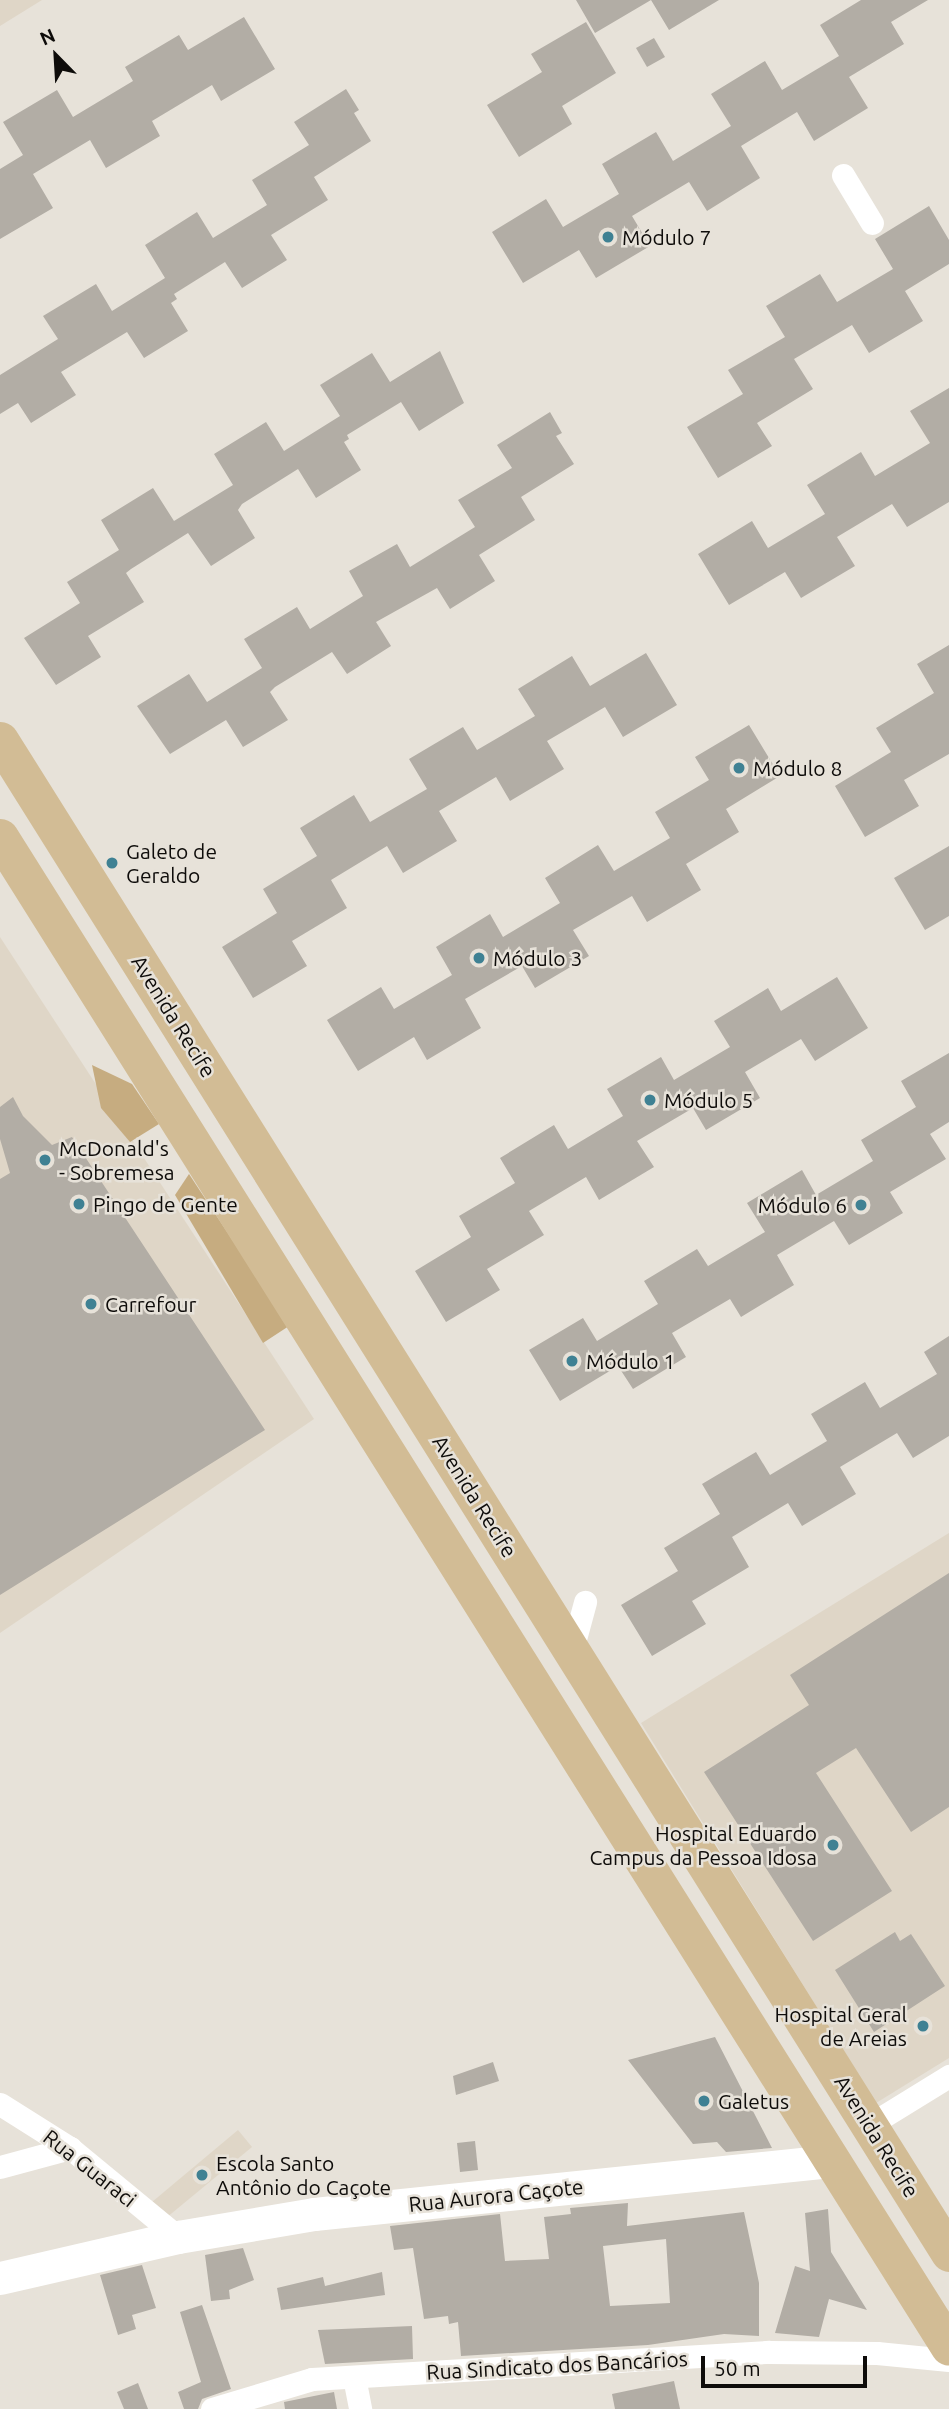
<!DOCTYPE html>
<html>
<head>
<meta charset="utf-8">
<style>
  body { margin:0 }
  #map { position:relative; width:949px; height:2409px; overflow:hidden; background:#e7e2d9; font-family:Ubuntu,sans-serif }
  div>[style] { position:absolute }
  .built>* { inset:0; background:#dfd6c7 }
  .forest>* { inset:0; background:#c6ac80 }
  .building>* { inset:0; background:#b2ada5 }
  .minor>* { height:23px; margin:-11.5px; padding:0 11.5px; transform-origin:11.5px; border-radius:11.5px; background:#fff }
  .secondary>* { height:33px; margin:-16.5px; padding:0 16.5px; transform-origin:16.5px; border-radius:16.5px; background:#fff }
  .primary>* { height:37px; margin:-18.5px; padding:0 18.5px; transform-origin:18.5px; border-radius:18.5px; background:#d2bc95 }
  .dots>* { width:19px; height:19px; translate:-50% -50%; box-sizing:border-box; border:4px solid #e7e2d9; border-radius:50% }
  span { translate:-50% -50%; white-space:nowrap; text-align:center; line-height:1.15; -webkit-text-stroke:5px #e7e2d9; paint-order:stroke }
  .poi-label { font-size:21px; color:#0e0c0a }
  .left { translate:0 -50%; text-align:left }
  .right { translate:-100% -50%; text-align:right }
  .street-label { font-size:21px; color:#0e0c0a }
  .north { position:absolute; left:21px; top:21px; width:70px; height:70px; -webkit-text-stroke:5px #e7e2d9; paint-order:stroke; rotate:336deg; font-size:19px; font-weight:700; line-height:28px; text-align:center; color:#0e0c0a }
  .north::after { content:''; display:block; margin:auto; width:24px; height:32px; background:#0e0c0a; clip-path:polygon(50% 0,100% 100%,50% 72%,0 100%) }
  .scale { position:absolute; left:701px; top:2356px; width:166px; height:32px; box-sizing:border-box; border:4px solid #0e0c0a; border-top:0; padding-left:9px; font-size:21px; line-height:24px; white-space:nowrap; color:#0e0c0a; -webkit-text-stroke:5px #e7e2d9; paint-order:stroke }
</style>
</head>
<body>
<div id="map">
  <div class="built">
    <i style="clip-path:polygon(0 0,42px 0,0 26px)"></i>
    <i style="clip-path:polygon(0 937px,314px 1419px,0 1633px)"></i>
    <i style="clip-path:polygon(949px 1533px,949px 2058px,876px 2103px,641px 1723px)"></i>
    <i style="clip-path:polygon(238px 2130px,252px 2147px,166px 2218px,152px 2202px)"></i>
  </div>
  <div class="forest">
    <i style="clip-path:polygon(92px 1065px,132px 1084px,159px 1124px,130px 1142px,101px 1108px)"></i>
    <i style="clip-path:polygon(189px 1174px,289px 1326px,263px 1343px,175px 1195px)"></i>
  </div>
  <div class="building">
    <i style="clip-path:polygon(576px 0,719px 0,669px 30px,651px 0,595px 33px)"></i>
    <i style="clip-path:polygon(861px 0,928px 0,891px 22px,904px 44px,849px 77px,868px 108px,814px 141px,797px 112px,741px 146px,760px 178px,707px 211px,689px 182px,632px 216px,650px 246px,596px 278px,579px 250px,523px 283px,492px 232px,546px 199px,563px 227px,619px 194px,602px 164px,656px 132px,673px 161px,731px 126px,711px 94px,765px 61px,782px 90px,839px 56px,820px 25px)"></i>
    <i style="clip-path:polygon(244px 17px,275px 69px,221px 101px,212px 85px,152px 121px,160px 136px,106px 168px,90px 140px,33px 174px,53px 208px,0 239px,0 169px,23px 155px,3px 122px,57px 90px,73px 117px,133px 81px,125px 67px,179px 35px,188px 50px)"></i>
    <i style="clip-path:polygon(586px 22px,616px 73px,562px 106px,572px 124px,519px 157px,487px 105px,542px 72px,531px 54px)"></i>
    <i style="clip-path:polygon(654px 38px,665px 57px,647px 67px,636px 48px)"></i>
    <i style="clip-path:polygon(346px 89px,359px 110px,354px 113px,371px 141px,314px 177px,328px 200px,271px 235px,287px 260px,242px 288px,225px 262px,174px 294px,177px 299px,171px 303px,188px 331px,144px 358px,127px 332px,61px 372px,76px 395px,31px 423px,18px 403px,0 414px,0 375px,58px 339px,43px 316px,96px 284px,112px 311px,165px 278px,145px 245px,197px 212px,213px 238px,267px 205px,252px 180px,309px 145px,294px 122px)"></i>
    <i style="clip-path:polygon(929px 206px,949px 240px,949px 264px,905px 291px,923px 321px,869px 353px,852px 325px,794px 359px,813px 389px,757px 423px,772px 446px,718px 478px,687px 427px,743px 394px,728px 370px,785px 337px,766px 306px,820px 274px,837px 302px,893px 269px,875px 239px)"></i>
    <i style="clip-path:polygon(440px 351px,464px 403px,419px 431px,401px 402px,347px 435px,349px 439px,344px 442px,361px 470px,316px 498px,298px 469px,242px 504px,238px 510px,255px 538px,211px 566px,188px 533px,131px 569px,126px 573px,144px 602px,88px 636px,101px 657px,56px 685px,24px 638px,80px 603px,67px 582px,119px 550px,101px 520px,153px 488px,174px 521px,233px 485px,214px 454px,266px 422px,284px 451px,340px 416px,320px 385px,372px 353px,390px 382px)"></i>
    <i style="clip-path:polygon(949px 388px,949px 502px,907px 527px,892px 504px,837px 537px,855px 566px,801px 598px,785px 572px,729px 605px,698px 554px,752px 521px,768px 548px,825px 514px,807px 485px,861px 452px,875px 476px,930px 443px,910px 411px)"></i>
    <i style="clip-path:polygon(550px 412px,562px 433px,556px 436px,574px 464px,521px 497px,535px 520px,479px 555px,495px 581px,450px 609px,437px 588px,376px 622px,391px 646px,347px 674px,332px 652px,275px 687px,270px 692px,288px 720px,243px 747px,226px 720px,170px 754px,137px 706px,189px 674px,207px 702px,262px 668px,244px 639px,297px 607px,310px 629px,363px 596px,349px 571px,397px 544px,410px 567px,475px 527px,458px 500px,512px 468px,497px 445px)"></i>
    <i style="clip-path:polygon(949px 645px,949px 754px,904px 780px,919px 806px,865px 837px,835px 786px,891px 752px,876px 728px,934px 693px,917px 664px)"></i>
    <i style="clip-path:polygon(646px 653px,677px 705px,623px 737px,605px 707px,547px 741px,564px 769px,510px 801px,496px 777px,439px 811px,457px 841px,403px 873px,387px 846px,331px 880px,347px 908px,292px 941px,307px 966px,253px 998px,222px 947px,277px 913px,263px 889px,317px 856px,300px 828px,354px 795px,370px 822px,427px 789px,409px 759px,463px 727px,477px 750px,535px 716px,518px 689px,572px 656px,590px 686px)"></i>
    <i style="clip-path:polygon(749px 725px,780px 776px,726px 809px,739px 832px,686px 864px,701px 890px,647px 922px,632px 896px,573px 930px,589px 956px,535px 988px,522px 966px,465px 999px,481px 1028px,427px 1060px,414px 1037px,358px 1071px,327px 1020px,381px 987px,394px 1009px,452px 975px,436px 947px,490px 914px,503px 937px,560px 903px,545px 878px,598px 845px,614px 871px,670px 838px,655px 812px,709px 780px,695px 757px)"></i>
    <i style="clip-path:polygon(949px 846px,949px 916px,925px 930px,894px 878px)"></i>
    <i style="clip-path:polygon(837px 977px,868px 1028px,815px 1061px,801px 1039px,745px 1072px,760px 1098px,706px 1130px,693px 1108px,637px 1141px,654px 1167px,599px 1200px,586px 1177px,529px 1211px,544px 1235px,487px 1269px,500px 1290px,446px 1322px,415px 1271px,471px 1237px,459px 1216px,515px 1183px,500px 1158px,554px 1125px,568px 1149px,623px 1116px,607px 1089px,661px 1057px,674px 1080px,730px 1047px,714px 1021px,768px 988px,781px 1011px)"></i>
    <i style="clip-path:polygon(949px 1053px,949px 1122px,930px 1134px,946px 1159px,890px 1192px,903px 1213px,849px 1245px,834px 1221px,777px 1255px,794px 1285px,741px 1317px,730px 1299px,672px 1333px,686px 1357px,633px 1389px,618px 1366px,560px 1401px,529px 1350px,583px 1318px,597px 1341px,658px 1304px,644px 1281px,697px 1249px,708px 1266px,765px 1232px,747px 1203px,802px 1170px,816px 1195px,873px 1161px,861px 1140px,916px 1107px,901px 1081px)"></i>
    <i style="clip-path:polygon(13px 1097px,23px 1116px,52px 1145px,72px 1137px,265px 1430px,0 1595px,0 1179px,10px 1173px,0 1139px,0 1107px)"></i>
    <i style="clip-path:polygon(949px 1336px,949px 1436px,913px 1458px,897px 1433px,840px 1467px,856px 1494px,802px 1526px,788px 1503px,732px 1537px,749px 1567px,692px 1601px,706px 1624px,652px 1656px,621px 1605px,678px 1571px,664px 1548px,720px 1514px,702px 1484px,756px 1452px,770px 1475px,827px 1441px,811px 1414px,865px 1382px,880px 1408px,937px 1374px,924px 1352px)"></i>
    <i style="clip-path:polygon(949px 1573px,949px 1807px,911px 1832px,856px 1748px,816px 1773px,892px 1891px,813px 1941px,704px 1772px,809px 1705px,790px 1675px)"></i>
    <i style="clip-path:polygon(895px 1932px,900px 1941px,911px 1934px,945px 1986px,874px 2032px,835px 1970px)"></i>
    <i style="clip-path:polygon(715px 2037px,772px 2148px,726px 2152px,717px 2142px,693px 2144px,628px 2060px)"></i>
    <i style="clip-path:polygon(493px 2062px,499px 2081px,456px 2095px,453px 2076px)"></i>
    <i style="clip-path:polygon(475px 2141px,478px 2170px,460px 2172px,457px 2143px)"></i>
    <i style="clip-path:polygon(evenodd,628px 2203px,627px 2226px,744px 2212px,759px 2283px,759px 2336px,724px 2334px,648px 2345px,461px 2356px,458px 2322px,449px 2324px,448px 2316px,424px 2319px,413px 2248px,394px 2250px,390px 2226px,500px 2214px,505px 2261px,549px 2259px,544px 2217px,571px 2214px,570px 2208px,628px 2203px,666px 2239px,670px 2303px,610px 2306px,603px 2246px,666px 2239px)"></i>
    <i style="clip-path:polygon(828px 2209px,831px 2252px,867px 2310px,829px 2299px,819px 2337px,775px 2333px,795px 2266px,810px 2271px,805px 2213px)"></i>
    <i style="clip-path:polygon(243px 2248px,254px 2280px,229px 2290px,230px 2299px,211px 2301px,205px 2255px)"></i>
    <i style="clip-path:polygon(142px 2265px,156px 2308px,132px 2315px,136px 2329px,118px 2335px,100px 2275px)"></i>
    <i style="clip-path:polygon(382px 2272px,385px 2295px,281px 2310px,277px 2288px,323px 2277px,325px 2286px)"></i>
    <i style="clip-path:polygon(202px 2305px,231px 2389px,202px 2399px,198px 2409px,184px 2409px,178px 2392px,201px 2382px,180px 2312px)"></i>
    <i style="clip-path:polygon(412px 2326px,413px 2359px,325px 2364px,318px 2330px)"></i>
    <i style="clip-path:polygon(674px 2381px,680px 2409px,615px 2409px,612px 2394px)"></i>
    <i style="clip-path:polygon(138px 2383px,148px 2409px,124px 2409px,117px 2392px)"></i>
    <i style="clip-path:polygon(334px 2392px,337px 2409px,285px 2409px,284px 2402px)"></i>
  </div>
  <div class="minor">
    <i style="left:843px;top:175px;width:56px;rotate:58.9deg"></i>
    <i style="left:572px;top:1650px;width:50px;rotate:-74.8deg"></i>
    <i style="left:0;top:2104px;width:83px;rotate:32.2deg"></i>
    <i style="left:70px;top:2148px;width:140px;rotate:39.5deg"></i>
    <i style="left:871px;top:2124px;width:92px;rotate:-31.6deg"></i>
    <i style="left:0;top:2167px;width:73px;rotate:-15.2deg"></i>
    <i style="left:354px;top:2377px;width:33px;rotate:79deg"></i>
    <i style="left:212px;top:2409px;width:104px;rotate:-16.7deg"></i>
    <i style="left:312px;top:2379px;width:458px;rotate:-3.4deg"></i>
    <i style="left:769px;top:2352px;width:108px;rotate:0.5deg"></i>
    <i style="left:877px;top:2353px;width:72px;rotate:5.6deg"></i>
  </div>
  <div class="secondary">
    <i style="left:0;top:2278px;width:183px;rotate:-13deg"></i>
    <i style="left:178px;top:2237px;width:138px;rotate:-9.6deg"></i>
    <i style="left:314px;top:2214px;width:519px;rotate:-5.86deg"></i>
  </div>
  <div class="primary">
    <i style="left:0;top:740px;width:1786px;rotate:57.9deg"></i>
    <i style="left:0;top:837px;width:1783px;rotate:57.85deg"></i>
  </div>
  <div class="dots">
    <i style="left:608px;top:237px;background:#3f8193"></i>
    <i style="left:739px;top:768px;background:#3f8193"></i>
    <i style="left:112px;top:863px;background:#3f8193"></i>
    <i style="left:479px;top:958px;background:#3f8193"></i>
    <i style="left:650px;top:1100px;background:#3f8193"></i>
    <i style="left:45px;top:1160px;background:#3f8193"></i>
    <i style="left:79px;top:1204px;background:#3f8193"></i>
    <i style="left:861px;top:1205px;background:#3f8193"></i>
    <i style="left:91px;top:1304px;background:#3f8193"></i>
    <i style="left:572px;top:1361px;background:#3f8193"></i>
    <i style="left:833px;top:1845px;background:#3f8193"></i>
    <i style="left:923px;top:2026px;background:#3f8193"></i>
    <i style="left:704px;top:2101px;background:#3f8193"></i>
    <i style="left:202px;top:2175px;background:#3f8193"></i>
  </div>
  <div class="poi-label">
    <span class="left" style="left:622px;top:237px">Módulo 7</span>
    <span class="left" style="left:753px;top:768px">Módulo 8</span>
    <span class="left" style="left:126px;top:863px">Galeto de<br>Geraldo</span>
    <span class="left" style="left:493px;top:958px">Módulo 3</span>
    <span class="left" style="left:664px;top:1100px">Módulo 5</span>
    <span class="left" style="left:59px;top:1160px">McDonald's<br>- Sobremesa</span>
    <span class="left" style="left:93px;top:1204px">Pingo de Gente</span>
    <span class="right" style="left:847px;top:1205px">Módulo 6</span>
    <span class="left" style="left:105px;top:1304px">Carrefour</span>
    <span class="left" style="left:586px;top:1361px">Módulo 1</span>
    <span class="right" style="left:817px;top:1845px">Hospital Eduardo<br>Campus da Pessoa Idosa</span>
    <span class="right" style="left:907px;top:2026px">Hospital Geral<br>de Areias</span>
    <span class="left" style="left:718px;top:2101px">Galetus</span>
    <span class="left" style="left:216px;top:2175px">Escola Santo<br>Antônio do Caçote</span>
  </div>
  <div class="street-label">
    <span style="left:174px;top:1016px;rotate:58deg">Avenida Recife</span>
    <span style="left:475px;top:1496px;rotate:58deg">Avenida Recife</span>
    <span style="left:877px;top:2136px;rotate:58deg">Avenida Recife</span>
    <span style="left:90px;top:2168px;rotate:38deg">Rua Guaraci</span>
    <span style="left:496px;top:2195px;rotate:-6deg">Rua Aurora Caçote</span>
    <span style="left:557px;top:2365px;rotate:-3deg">Rua Sindicato dos Bancários</span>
  </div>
  <div class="north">N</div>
  <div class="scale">50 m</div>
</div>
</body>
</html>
